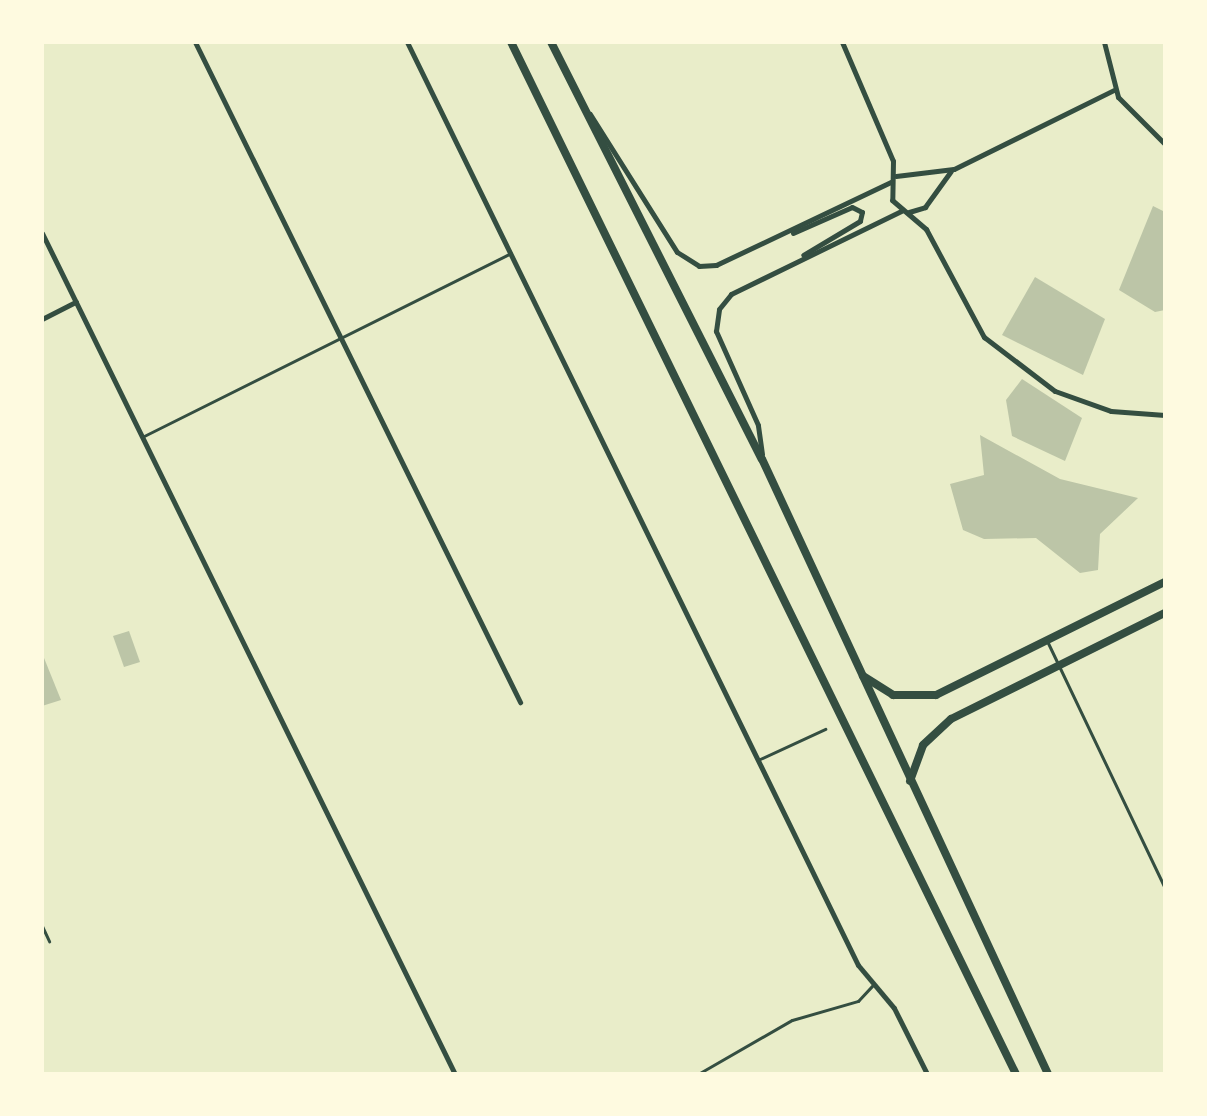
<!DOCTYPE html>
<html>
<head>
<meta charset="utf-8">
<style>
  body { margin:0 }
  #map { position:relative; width:1207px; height:1116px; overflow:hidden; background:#e9edc9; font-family:"Asap Condensed",sans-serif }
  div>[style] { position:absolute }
  .building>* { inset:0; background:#bcc5a7 }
  .service>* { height:3px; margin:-1.5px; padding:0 1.5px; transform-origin:1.5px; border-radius:1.5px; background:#344e41 }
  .minor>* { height:5px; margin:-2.5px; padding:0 2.5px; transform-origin:2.5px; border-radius:2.5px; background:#344e41 }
  .secondary>* { height:8px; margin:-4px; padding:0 4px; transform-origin:4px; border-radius:4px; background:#344e41 }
  .primary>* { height:8px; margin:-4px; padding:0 4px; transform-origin:4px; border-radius:4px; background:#344e41 }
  span { translate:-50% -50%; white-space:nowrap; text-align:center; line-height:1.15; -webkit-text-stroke:6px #fefae0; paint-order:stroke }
  .frame { position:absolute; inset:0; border:44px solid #fefae0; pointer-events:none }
</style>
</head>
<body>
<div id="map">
  <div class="building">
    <i style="clip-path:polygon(1153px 206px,1165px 212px,1165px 310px,1155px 312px,1119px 290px)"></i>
    <i style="clip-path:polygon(1035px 277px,1105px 319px,1083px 375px,1002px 335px)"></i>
    <i style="clip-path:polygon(1022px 379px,1082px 418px,1065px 461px,1012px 436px,1006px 400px)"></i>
    <i style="clip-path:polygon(980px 435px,1060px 479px,1138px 498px,1100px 534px,1098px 570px,1080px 573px,1036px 538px,984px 539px,963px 530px,950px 484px,984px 475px)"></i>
    <i style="clip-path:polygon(129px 631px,140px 662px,124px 667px,113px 636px)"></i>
    <i style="clip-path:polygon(42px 653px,61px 700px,42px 706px)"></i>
  </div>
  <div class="service">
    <i style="left:142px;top:437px;width:412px;rotate:-26.5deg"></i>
    <i style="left:1048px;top:643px;width:272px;rotate:64.5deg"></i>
    <i style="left:760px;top:759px;width:72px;rotate:-24.8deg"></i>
    <i style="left:42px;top:926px;width:17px;rotate:65deg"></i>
    <i style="left:698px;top:1074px;width:108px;rotate:-29.9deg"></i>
    <i style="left:792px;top:1020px;width:69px;rotate:-16.1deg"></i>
    <i style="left:858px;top:1001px;width:21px;rotate:-47deg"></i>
  </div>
  <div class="minor">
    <i style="left:195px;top:42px;width:736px;rotate:63.78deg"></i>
    <i style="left:407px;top:42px;width:1027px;rotate:63.96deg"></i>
    <i style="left:858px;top:965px;width:56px;rotate:50.1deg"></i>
    <i style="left:894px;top:1008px;width:74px;rotate:63.4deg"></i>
    <i style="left:842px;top:42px;width:129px;rotate:66.8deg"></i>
    <i style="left:893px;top:161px;width:39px;rotate:91deg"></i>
    <i style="left:892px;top:200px;width:45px;rotate:40.5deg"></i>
    <i style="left:926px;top:229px;width:123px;rotate:61.8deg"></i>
    <i style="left:984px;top:337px;width:89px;rotate:37.3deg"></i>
    <i style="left:1055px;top:391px;width:59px;rotate:19.7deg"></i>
    <i style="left:1111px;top:411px;width:54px;rotate:4.2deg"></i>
    <i style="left:1104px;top:42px;width:57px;rotate:75.7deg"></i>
    <i style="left:1118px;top:97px;width:66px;rotate:45deg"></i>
    <i style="left:590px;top:114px;width:163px;rotate:57.8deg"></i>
    <i style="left:677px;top:252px;width:26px;rotate:32deg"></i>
    <i style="left:699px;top:266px;width:17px;rotate:-3deg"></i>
    <i style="left:716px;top:265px;width:194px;rotate:-25.4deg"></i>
    <i style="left:896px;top:176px;width:58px;rotate:-6.9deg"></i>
    <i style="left:954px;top:169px;width:178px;rotate:-26.3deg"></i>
    <i style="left:909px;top:212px;width:17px;rotate:-17deg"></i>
    <i style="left:925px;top:207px;width:44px;rotate:-54.2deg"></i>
    <i style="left:42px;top:233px;width:937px;rotate:63.85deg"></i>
    <i style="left:793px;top:233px;width:64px;rotate:-23.8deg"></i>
    <i style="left:852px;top:207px;width:11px;rotate:27deg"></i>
    <i style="left:862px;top:212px;width:9px;rotate:103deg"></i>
    <i style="left:860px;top:221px;width:66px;rotate:149.2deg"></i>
    <i style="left:42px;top:319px;width:38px;rotate:-27deg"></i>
    <i style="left:762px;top:454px;width:29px;rotate:-98deg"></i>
    <i style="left:758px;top:425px;width:103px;rotate:-114.1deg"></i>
    <i style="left:716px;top:331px;width:22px;rotate:-82deg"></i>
    <i style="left:719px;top:309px;width:19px;rotate:-51deg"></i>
    <i style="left:731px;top:294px;width:191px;rotate:-26deg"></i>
  </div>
  <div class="secondary">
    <i style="left:863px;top:676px;width:36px;rotate:32deg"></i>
    <i style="left:893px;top:695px;width:43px"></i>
    <i style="left:936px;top:695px;width:255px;rotate:-26.3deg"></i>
    <i style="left:910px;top:781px;width:38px;rotate:-70deg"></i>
    <i style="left:923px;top:745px;width:38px;rotate:-43deg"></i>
    <i style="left:951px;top:719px;width:239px;rotate:-26.4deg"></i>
  </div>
  <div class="primary">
    <i style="left:511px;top:42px;width:1149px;rotate:63.93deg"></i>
    <i style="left:551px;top:42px;width:467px;rotate:63.2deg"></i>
    <i style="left:762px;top:459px;width:678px;rotate:65.06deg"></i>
  </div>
  <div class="frame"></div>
</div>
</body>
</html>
